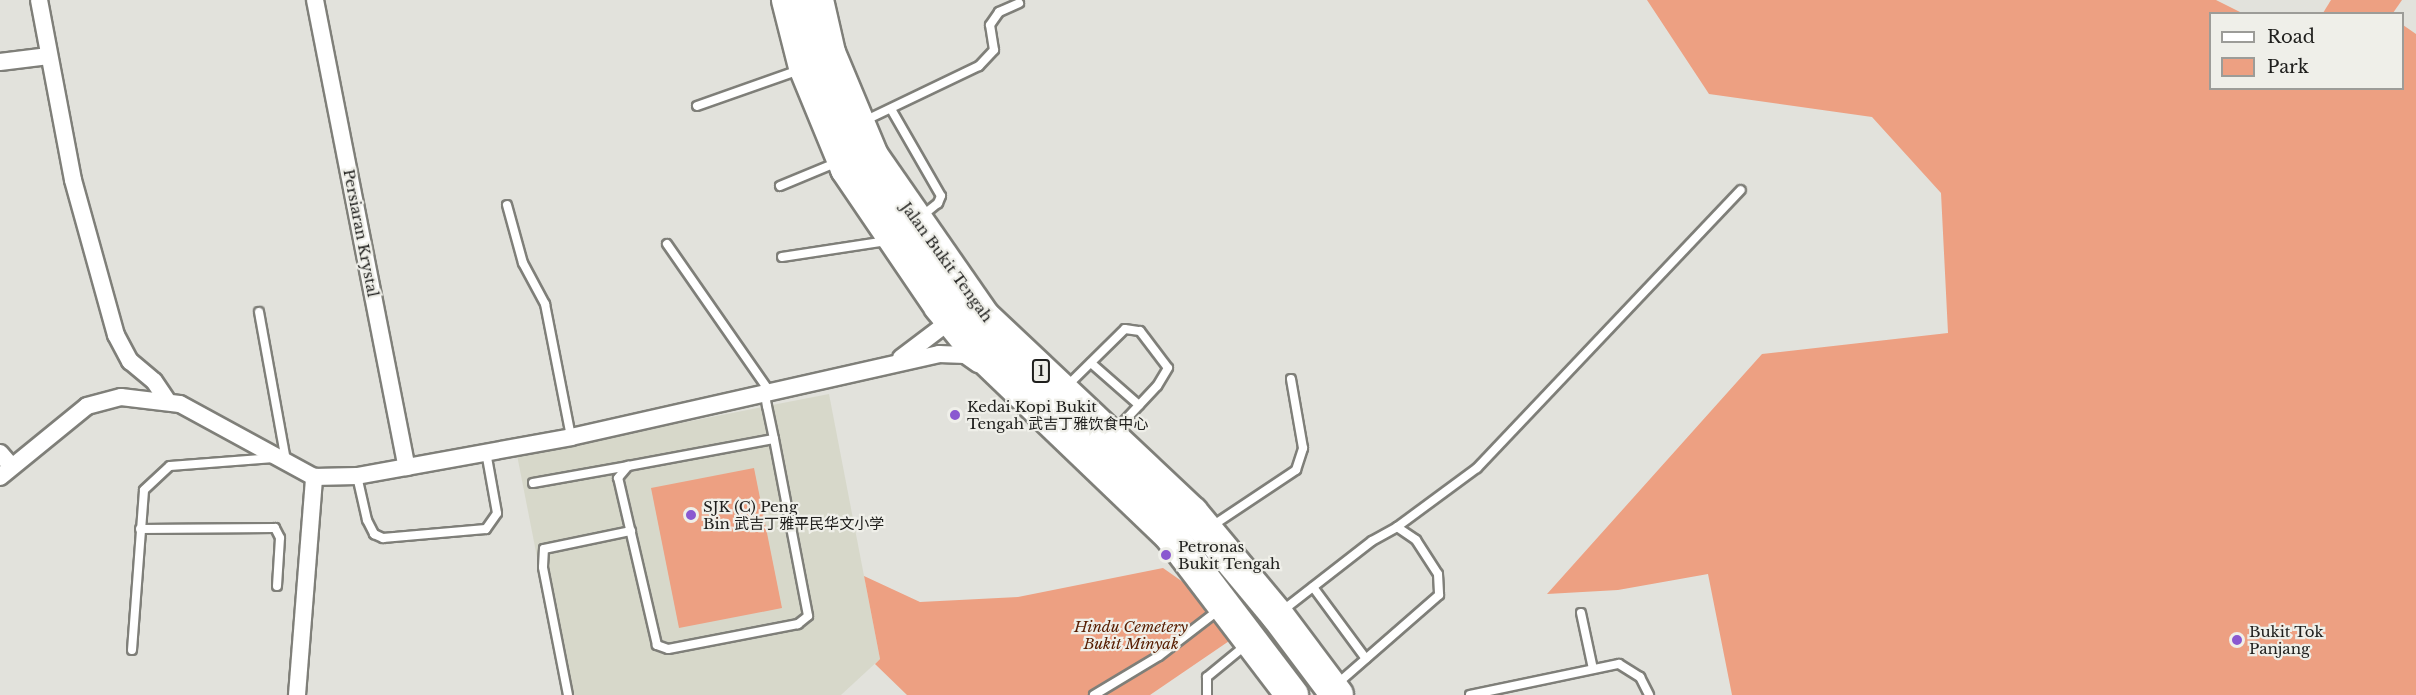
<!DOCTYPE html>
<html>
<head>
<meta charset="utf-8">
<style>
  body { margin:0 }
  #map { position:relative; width:2416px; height:695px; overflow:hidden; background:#e2e2dc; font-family:"Libre Baskerville","Noto Sans SC",serif }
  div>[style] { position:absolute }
  .built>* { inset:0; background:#d7d8ca }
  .green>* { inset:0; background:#eda082 }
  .roads { filter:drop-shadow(2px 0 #7f7f79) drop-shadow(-2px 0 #7f7f79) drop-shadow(0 2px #7f7f79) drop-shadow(0 -2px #7f7f79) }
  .lane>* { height:8px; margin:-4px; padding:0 4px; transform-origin:4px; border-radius:4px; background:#fff }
  .street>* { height:16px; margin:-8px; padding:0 8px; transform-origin:8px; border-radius:8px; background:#fff }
  .highway>* { height:32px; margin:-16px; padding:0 16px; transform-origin:16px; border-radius:16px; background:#fff }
  .dots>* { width:16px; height:16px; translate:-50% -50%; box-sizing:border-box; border:3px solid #efefe9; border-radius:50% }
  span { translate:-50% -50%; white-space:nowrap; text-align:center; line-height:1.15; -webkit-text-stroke:4.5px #efefe9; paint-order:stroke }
  .shield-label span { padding:2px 4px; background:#efefe9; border:2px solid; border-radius:4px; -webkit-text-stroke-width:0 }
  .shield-label { font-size:14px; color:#20201e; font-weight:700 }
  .street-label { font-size:15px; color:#20201e }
  .poi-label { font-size:15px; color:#20201e }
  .left { translate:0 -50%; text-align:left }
  .park-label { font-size:15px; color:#571d01; font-style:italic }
  .legend { position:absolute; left:2209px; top:12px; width:195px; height:78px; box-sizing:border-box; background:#efefe9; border:2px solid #9c9c98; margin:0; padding:8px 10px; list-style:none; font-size:18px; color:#20201e }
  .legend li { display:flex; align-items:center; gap:12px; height:30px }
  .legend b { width:30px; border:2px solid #9c9c98 }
</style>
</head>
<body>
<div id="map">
  <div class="built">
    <i style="clip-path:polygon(829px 394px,880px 659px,841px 695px,564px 695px,517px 455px)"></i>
  </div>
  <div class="green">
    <i style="clip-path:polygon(1647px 0,2216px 0,2242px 13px,2210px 14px,2210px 88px,2402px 88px,2403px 25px,2416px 34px,2416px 695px,1732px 695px,1708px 574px,1618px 590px,1547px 594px,1762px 354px,1948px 333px,1941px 193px,1872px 117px,1709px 94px)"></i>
    <i style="clip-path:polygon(2331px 0,2402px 0,2393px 13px,2323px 13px)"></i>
    <i style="clip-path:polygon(754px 468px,782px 608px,679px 628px,651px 488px)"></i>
    <i style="clip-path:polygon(1163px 568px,1210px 601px,1235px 637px,1150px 695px,907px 695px,875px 664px,880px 659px,864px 576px,920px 602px,1018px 597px)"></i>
  </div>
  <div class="roads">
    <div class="lane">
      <i style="left:697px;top:106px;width:108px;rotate:-19.4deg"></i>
      <i style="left:891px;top:109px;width:100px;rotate:60.1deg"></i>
      <i style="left:941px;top:196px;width:8px;rotate:113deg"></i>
      <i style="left:938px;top:203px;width:21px;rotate:141deg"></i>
      <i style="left:864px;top:121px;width:127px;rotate:-25.6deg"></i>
      <i style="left:979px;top:66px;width:22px;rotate:-47deg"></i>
      <i style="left:994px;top:50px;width:25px;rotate:-99deg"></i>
      <i style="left:990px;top:25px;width:16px;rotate:-55deg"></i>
      <i style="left:999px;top:12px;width:22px;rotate:-24deg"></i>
      <i style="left:780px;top:186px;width:63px;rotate:-22.5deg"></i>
      <i style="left:507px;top:205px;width:60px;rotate:74.6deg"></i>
      <i style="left:523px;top:263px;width:47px;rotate:61.8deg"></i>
      <i style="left:545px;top:304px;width:136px;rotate:78.9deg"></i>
      <i style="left:667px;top:244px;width:180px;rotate:55.2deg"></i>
      <i style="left:782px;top:257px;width:106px;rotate:-8.7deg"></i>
      <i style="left:259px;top:312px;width:151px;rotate:79.7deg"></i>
      <i style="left:1091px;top:363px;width:64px;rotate:41.2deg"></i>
      <i style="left:1067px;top:386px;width:81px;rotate:-44.5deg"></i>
      <i style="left:1125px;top:329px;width:15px;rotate:8deg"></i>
      <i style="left:1140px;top:331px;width:46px;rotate:52.9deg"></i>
      <i style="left:1168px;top:368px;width:21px;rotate:121deg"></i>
      <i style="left:1157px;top:386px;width:63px;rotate:133.1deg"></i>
      <i style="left:765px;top:394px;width:12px;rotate:81deg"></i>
      <i style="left:767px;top:406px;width:34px;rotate:78deg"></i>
      <i style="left:774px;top:439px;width:180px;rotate:79.1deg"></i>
      <i style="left:808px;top:616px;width:13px;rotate:141deg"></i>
      <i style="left:798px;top:624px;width:132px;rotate:169.1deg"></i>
      <i style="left:668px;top:649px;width:12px;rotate:-160deg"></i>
      <i style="left:657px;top:645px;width:171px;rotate:-103.1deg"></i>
      <i style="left:618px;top:478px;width:16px;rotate:-50deg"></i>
      <i style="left:628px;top:466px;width:148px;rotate:-10.5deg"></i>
      <i style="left:357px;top:476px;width:45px;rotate:77.2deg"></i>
      <i style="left:367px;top:520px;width:16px;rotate:63deg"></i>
      <i style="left:374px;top:534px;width:10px;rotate:24deg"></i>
      <i style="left:383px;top:538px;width:103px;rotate:-5deg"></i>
      <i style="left:486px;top:529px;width:19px;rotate:-55deg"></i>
      <i style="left:497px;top:513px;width:62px;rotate:-100.2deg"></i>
      <i style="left:533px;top:483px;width:97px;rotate:-10.1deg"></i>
      <i style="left:1212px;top:526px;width:101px;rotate:-33.7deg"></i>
      <i style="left:1296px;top:470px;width:23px;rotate:-72deg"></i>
      <i style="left:1303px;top:448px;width:70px;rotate:-99.9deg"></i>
      <i style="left:1397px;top:527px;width:99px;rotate:-36.4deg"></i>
      <i style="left:1477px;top:468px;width:383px;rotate:-46.5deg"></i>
      <i style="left:140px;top:529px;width:135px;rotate:-0.4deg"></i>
      <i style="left:275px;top:528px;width:11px;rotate:63deg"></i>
      <i style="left:280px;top:538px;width:48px;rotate:93.6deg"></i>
      <i style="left:1313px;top:587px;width:89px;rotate:53.6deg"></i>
      <i style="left:1282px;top:611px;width:114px;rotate:-37.9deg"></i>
      <i style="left:1372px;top:541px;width:29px;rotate:-29deg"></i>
      <i style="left:1397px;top:527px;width:23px;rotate:34deg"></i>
      <i style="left:1416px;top:540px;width:40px;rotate:57.1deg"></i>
      <i style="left:1438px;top:574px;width:21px;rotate:87deg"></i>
      <i style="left:1439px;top:595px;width:135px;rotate:138.9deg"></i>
      <i style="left:1581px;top:613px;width:57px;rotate:77.9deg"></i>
      <i style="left:132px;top:650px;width:160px;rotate:-85.7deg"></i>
      <i style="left:144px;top:490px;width:35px;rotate:-43deg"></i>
      <i style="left:170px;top:466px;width:104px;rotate:-4.4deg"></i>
      <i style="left:568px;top:695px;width:130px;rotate:-101.1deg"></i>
      <i style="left:543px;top:567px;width:18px;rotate:-87deg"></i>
      <i style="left:544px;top:549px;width:89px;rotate:-11.7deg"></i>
      <i style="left:1094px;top:695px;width:76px;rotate:-31deg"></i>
      <i style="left:1159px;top:656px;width:77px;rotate:-37.6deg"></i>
      <i style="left:1207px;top:695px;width:18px;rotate:-90deg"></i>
      <i style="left:1207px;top:677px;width:50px;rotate:-39.4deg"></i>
      <i style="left:1470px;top:695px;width:152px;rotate:-11.8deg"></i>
      <i style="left:1619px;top:664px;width:25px;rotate:32deg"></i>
      <i style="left:1640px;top:677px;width:20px;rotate:63deg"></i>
    </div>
    <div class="street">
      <i style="left:39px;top:0;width:183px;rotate:79.3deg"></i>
      <i style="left:73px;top:180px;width:161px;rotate:74.5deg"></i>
      <i style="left:116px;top:335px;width:30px;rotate:62deg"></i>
      <i style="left:130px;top:361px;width:31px;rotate:40deg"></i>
      <i style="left:154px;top:381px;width:22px;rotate:56deg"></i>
      <i style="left:315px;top:0;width:476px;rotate:78.9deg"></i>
      <i style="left:0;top:62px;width:49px;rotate:-7deg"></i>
      <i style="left:901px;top:358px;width:51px;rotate:-37.1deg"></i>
      <i style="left:942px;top:327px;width:18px;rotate:-93deg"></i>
      <i style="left:0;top:453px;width:18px;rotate:49deg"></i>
      <i style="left:0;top:477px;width:112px;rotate:-39.2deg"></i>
      <i style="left:87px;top:406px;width:35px;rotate:-15deg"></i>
      <i style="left:121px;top:397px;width:59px;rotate:6.8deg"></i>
      <i style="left:180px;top:404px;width:153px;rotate:28.6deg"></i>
      <i style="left:314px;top:477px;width:43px;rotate:-1.3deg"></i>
      <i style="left:357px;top:476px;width:218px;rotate:-10.3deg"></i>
      <i style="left:571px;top:437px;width:377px;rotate:-12.7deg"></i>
      <i style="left:939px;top:354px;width:26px;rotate:2deg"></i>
      <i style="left:965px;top:355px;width:16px;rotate:35deg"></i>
      <i style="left:297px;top:695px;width:219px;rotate:-85.5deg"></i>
    </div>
    <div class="highway">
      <i style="left:788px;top:0;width:69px;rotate:75.8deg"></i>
      <i style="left:805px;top:67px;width:110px;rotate:67.6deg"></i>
      <i style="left:847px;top:169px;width:166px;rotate:55.8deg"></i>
      <i style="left:940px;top:306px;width:48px;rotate:51deg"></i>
      <i style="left:970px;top:343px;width:279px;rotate:43.8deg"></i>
      <i style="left:1171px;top:536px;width:200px;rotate:52.7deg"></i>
      <i style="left:817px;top:0;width:54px;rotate:77.2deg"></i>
      <i style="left:829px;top:53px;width:112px;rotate:67.3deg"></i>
      <i style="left:872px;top:156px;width:195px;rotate:55.2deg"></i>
      <i style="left:983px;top:316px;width:287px;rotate:43.3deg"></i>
      <i style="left:1192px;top:513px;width:133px;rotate:50.2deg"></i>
      <i style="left:1277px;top:615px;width:100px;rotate:53.1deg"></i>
    </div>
  </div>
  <div class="dots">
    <i style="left:955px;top:415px;background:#8a58d0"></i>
    <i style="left:691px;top:515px;background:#8a58d0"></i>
    <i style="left:1166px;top:555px;background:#8a58d0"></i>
    <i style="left:2237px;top:640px;background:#8a58d0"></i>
  </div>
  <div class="shield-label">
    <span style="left:1041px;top:371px">1</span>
  </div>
  <div class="street-label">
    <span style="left:361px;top:233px;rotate:79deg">Persiaran Krystal</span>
    <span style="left:947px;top:262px;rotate:54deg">Jalan Bukit Tengah</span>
  </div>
  <div class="poi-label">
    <span class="left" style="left:967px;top:415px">Kedai Kopi Bukit<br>Tengah 武吉丁雅饮食中心</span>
    <span class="left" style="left:703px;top:515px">SJK (C) Peng<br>Bin 武吉丁雅平民华文小学</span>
    <span class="left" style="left:1178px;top:555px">Petronas<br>Bukit Tengah</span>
    <span class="left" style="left:2249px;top:640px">Bukit Tok<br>Panjang</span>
  </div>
  <div class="park-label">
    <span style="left:1131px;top:635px">Hindu Cemetery<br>Bukit Minyak</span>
  </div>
  <ul class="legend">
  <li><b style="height:8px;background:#fff"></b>Road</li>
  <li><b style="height:16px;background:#eda082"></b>Park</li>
  </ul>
</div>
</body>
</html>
